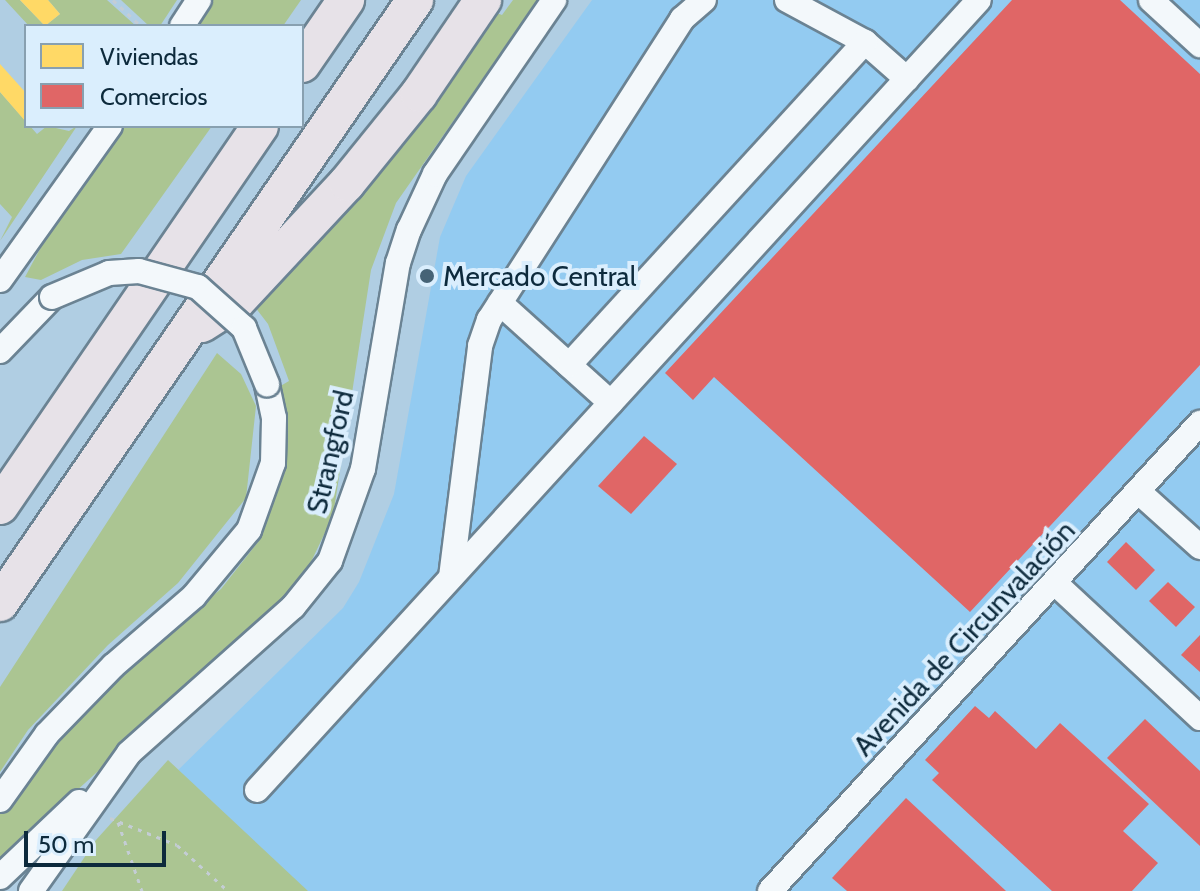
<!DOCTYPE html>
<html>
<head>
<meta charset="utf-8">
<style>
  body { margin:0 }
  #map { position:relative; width:1200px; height:891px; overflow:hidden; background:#b0cee3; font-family:Cabin,sans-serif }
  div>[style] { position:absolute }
  .built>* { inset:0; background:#93cbf1 }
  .green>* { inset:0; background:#abc592 }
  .homes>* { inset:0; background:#ffd966 }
  .shops>* { inset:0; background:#e06666 }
  .path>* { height:3px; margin-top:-1.5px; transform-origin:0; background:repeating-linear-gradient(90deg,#c4cdd5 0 4px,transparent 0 10px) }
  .roads { filter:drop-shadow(2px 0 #6b8393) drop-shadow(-2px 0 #6b8393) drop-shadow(0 2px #6b8393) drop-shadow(0 -2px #6b8393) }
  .minor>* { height:24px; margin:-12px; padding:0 12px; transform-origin:12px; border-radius:12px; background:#f3f8fb }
  .highway>* { height:36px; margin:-18px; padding:0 18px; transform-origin:18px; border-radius:18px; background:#e7e2e8 }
  .bridges { filter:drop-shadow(2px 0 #6b8393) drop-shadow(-2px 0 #6b8393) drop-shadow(0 2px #6b8393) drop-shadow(0 -2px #6b8393) }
  .minor-bridge>* { height:24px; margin:-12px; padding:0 12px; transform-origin:12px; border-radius:12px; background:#f3f8fb }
  .dots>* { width:22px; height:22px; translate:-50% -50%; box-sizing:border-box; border:4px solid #daeefd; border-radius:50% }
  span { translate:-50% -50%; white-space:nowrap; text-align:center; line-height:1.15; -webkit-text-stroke:8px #daeefd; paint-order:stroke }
  .poi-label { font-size:28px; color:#0d2a3c }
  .left { translate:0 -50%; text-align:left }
  .street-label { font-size:28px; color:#0d2a3c }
  .legend { position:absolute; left:24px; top:24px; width:280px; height:104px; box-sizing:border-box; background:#daeefd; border:2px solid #88a0b0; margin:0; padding:10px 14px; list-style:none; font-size:24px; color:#0d2a3c }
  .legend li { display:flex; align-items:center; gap:16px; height:40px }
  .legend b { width:40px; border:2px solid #88a0b0 }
  .scale { position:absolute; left:24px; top:831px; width:142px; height:36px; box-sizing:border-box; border:4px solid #0d2a3c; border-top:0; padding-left:10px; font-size:24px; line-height:28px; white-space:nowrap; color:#0d2a3c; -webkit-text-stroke:6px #daeefd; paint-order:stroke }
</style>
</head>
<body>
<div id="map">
  <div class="built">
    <i style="clip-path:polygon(592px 0,1200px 0,1200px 891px,69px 891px,172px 776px,343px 608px,359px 582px,394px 494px,440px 237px,466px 176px)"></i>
  </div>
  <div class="green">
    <i style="clip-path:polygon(5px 0,20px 0,45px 26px,60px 14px,48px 0,107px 0,136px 26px,29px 26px)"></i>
    <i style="clip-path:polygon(121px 0,177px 0,160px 26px,149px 26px)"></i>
    <i style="clip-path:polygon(207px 0,301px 0,283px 26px,189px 26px)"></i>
    <i style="clip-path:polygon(513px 0,538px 0,396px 203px,371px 270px,333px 516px,310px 564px,276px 610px,0 860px,0 811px,53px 737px,125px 665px,221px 589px,261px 538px,270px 503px,277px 388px,289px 381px,268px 324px,248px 298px,489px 10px,502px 15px)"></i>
    <i style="clip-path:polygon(0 92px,37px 134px,47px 126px,69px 131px,77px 126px,0 241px,12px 217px,0 204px)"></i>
    <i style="clip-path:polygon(120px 126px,212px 126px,121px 254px,82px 260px,41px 280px,25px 277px,57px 217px)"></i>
    <i style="clip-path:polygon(217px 353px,241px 374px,256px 406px,246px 498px,178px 583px,108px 645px,28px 730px,0 772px,0 687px)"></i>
    <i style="clip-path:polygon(168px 760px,308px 891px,62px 891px,96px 840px)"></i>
  </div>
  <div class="homes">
    <i style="clip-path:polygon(20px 0,48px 0,60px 14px,45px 26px)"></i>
    <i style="clip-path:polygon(0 64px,26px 93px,26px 122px,0 92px)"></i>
  </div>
  <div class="shops">
    <i style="clip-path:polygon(1012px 0,1120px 0,1200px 74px,1200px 365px,970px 612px,714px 377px,693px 400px,665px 373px)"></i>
    <i style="clip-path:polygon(644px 436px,677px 464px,631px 514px,598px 486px)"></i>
    <i style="clip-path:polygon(1126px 542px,1155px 570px,1136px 590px,1107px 562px)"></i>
    <i style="clip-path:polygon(1168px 582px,1195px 607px,1176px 627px,1149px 601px)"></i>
    <i style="clip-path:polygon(1200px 635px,1200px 672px,1181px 655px)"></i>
    <i style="clip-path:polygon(975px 706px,989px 718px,995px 711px,1036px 749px,1060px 723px,1149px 804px,1123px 831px,1158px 863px,1132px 891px,1052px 891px,932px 780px,939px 773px,925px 760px)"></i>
    <i style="clip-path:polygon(1145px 719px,1200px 771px,1200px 846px,1107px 758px)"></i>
    <i style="clip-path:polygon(906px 798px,1006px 891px,847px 891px,832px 878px)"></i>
  </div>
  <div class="path">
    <i style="left:113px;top:0;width:38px;rotate:43deg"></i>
    <i style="left:110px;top:818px;width:72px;rotate:21.9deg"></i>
    <i style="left:177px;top:845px;width:69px;rotate:42deg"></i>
    <i style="left:118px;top:822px;width:73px;rotate:70.8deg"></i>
  </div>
  <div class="roads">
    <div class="minor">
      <i style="left:787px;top:0;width:89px;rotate:28.3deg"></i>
      <i style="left:865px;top:42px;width:56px;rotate:41.4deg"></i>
      <i style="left:1151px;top:0;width:67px;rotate:42.6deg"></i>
      <i style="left:182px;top:26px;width:31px;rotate:-57deg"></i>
      <i style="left:0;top:280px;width:189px;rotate:-54.5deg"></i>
      <i style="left:500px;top:303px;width:149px;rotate:42deg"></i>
      <i style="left:0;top:351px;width:75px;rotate:-46.1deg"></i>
      <i style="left:569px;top:365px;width:438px;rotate:-47.5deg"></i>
      <i style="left:1140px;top:493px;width:81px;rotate:42deg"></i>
      <i style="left:451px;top:577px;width:233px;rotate:-82.8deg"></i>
      <i style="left:480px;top:346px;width:28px;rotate:-71deg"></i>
      <i style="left:489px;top:320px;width:358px;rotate:-57.3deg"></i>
      <i style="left:682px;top:19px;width:29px;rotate:-41deg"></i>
      <i style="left:1056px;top:584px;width:197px;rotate:42.9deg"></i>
      <i style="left:257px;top:790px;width:1070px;rotate:-47.58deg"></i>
      <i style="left:0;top:800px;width:81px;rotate:-54.5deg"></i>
      <i style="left:47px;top:734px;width:95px;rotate:-45.9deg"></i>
      <i style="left:113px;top:666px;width:107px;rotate:-40.8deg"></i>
      <i style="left:194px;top:596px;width:86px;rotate:-50.2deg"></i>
      <i style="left:249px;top:530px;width:71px;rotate:-70.3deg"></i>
      <i style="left:273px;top:463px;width:45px;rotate:-88.7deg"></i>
      <i style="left:274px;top:418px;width:35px;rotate:-102deg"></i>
      <i style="left:0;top:877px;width:109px;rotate:-43.5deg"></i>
      <i style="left:31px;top:891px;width:169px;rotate:-54.6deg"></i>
      <i style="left:129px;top:753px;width:220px;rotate:-41.7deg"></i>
      <i style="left:293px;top:607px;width:59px;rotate:-51.2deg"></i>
      <i style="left:330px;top:561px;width:98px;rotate:-70.3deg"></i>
      <i style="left:363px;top:469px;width:209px;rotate:-80.4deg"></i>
      <i style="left:398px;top:263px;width:35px;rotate:-72deg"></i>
      <i style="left:409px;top:230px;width:62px;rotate:-65.1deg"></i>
      <i style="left:435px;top:174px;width:211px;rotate:-55.6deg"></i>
      <i style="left:770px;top:891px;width:636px;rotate:-47.42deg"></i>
    </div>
    <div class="highway">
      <i style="left:302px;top:64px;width:78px;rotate:-55.5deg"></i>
      <i style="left:202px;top:324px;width:40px;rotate:-32.9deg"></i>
      <i style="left:236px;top:302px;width:163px;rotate:-47deg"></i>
      <i style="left:347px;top:183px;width:114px;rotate:-51deg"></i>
      <i style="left:419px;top:94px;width:114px;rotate:-55.8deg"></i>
      <i style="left:0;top:506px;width:460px;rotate:-55.6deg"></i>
      <i style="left:0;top:603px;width:732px;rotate:-55.46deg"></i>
    </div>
  </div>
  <div class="bridges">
    <div class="minor-bridge">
      <i style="left:52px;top:297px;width:62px;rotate:-22.8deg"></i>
      <i style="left:109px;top:273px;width:30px;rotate:-4deg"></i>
      <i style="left:139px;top:271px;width:61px;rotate:15.2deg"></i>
      <i style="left:198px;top:287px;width:62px;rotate:41.7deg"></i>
      <i style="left:244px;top:328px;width:61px;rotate:67.7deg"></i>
    </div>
  </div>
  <div class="dots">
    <i style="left:427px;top:276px;background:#466376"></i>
  </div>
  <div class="poi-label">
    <span class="left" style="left:443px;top:276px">Mercado Central</span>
  </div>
  <div class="street-label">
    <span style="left:330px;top:452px;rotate:-77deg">Strangford</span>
    <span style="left:964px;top:638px;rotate:-47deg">Avenida de Circunvalación</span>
  </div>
  <ul class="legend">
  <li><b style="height:22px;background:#ffd966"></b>Viviendas</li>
  <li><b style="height:22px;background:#e06666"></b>Comercios</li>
  </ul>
  <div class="scale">50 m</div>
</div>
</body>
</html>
